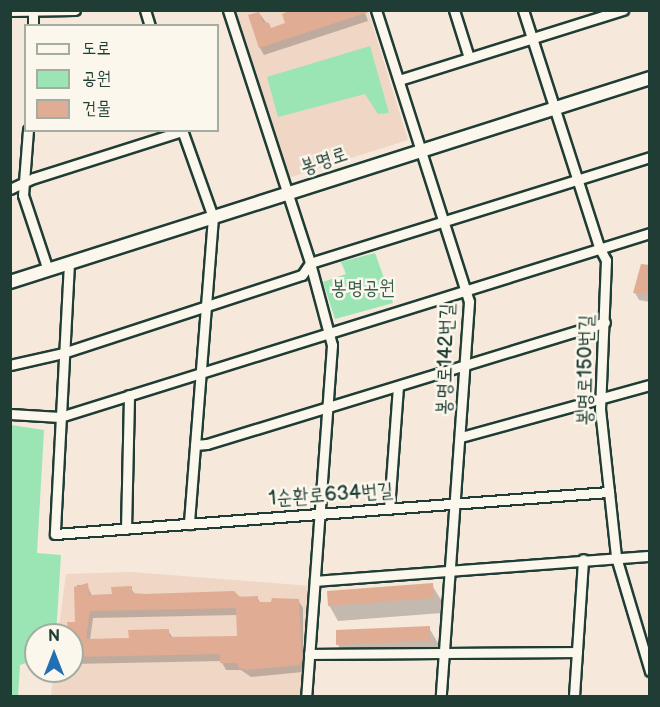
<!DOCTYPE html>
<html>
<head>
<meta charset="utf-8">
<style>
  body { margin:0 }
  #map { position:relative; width:660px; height:707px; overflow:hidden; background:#f6e8da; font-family:"Balsamiq Sans","Poor Story",sans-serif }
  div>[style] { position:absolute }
  .built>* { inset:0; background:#efd6c5 }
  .green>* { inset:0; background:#9be4b3 }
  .shadow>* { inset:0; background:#0003 }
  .building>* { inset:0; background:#e0ac93 }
  .roads { filter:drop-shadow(2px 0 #1f3d34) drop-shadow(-2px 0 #1f3d34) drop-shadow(0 2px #1f3d34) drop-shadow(0 -2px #1f3d34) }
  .minor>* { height:9px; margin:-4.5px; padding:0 4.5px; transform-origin:4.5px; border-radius:4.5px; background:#fbf7ec }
  .tertiary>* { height:12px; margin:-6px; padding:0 6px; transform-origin:6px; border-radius:6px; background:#fbf7ec }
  span { translate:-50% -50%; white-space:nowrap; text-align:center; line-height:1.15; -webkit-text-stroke:5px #fbf7ec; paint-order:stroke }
  .street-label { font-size:20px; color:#1f3d34 }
  .park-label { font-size:20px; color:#385e4d }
  .frame { position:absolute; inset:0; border:12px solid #1f3d34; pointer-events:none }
  .legend { position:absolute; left:24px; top:24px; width:195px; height:108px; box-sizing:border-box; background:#fbf7ec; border:2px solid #a3ada2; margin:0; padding:8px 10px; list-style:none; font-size:18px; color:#1f3d34 }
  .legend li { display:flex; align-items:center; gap:12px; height:30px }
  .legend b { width:30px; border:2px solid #a3ada2 }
  .north { position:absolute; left:24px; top:623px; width:60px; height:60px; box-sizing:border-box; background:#fbf7ec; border:2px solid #a3ada2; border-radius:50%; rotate:0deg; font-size:16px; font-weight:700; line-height:24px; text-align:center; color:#1f3d34 }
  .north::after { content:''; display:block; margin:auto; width:21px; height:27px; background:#1f6fb2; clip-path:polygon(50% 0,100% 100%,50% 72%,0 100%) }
</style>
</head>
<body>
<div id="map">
  <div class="built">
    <i style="clip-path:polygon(236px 11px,368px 11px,408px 140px,288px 178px)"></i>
    <i style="clip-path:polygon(131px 572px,311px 586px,302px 696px,51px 696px,54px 671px,72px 671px,72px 635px,58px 635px,66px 574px)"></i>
  </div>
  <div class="green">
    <i style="clip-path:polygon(370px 46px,389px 113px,378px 114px,365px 94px,278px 117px,267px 77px)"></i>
    <i style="clip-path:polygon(375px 253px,393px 303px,335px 319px,323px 282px,346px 274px,341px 262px)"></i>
    <i style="clip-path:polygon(11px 425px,44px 430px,37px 553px,61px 555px,56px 635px,36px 635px,36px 660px,20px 665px,18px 696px,10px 696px)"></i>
  </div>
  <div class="shadow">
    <i style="clip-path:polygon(364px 10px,368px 21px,264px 55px,260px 48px,259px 13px,271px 29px)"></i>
    <i style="clip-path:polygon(650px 267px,650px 302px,639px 300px,635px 293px)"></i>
    <i style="clip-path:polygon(evenodd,77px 585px,87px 585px,92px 596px,113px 596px,131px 588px,135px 595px,257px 597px,261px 604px,298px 600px,303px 608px,303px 672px,251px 677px,241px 670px,226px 670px,221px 661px,72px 664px,69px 624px,76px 624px,77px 585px,238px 615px,238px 637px,173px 638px,168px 631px,130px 639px,90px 640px,93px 618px,238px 615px)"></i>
    <i style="clip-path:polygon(432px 585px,441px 600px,442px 613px,338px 621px,329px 605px)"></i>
    <i style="clip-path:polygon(429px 628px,438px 643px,438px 656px,347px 660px,338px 645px)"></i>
  </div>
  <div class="building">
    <i style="clip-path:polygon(292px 10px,369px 10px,369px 12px,259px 48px,248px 15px,259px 12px,263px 22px,269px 23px,271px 28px,285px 23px,282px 14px)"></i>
    <i style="clip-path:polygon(641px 264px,650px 265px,650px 295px,633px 293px)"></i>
    <i style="clip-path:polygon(evenodd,88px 583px,89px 595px,112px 594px,111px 587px,132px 586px,132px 593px,145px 594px,234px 591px,240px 597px,258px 596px,258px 602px,271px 602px,272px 598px,299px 599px,302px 660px,300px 665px,246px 670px,238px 667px,238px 663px,220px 663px,220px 654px,72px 657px,67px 622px,75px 622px,74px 587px,88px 583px,236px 608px,237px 636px,169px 637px,169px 629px,128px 630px,129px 638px,86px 639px,90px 611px,236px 608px)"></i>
    <i style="clip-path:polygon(433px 583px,434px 598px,328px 606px,327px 591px)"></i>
    <i style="clip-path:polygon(430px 626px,430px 641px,336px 645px,336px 630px)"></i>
  </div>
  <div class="roads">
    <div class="minor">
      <i style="left:145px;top:10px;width:17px;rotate:73deg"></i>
      <i style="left:228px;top:10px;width:266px;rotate:72deg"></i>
      <i style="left:310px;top:263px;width:85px;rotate:75deg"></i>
      <i style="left:332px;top:345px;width:352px;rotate:94.2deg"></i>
      <i style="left:376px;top:10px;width:306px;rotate:72.3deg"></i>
      <i style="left:469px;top:302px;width:395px;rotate:94.1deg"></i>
      <i style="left:454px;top:10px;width:50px;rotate:72.6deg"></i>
      <i style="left:523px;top:10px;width:249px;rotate:72.2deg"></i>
      <i style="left:599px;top:247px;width:15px;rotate:62deg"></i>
      <i style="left:606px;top:260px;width:149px;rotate:92.3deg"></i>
      <i style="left:600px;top:409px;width:149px;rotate:83.8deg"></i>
      <i style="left:616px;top:557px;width:119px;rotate:73.4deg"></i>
      <i style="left:10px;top:11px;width:65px;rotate:-0.9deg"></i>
      <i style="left:33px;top:26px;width:14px;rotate:-90deg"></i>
      <i style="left:399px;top:80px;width:235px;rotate:-17.4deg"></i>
      <i style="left:28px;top:130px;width:65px;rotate:94.4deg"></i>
      <i style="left:23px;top:195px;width:79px;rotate:71.6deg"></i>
      <i style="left:182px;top:130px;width:92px;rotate:70.4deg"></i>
      <i style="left:213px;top:217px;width:308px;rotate:94.5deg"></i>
      <i style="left:10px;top:189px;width:26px;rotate:-25deg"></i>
      <i style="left:34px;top:178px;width:155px;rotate:-17.6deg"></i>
      <i style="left:69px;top:263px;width:271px;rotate:93deg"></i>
      <i style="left:55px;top:534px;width:556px;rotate:-4.34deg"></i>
      <i style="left:10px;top:365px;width:54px;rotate:-12.8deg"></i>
      <i style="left:63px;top:353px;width:251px;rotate:-18.1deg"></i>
      <i style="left:302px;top:275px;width:14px;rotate:-56deg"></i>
      <i style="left:310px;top:263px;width:356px;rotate:-17.3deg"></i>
      <i style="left:10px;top:414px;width:50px;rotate:3.4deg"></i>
      <i style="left:60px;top:417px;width:618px;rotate:-17.32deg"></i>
      <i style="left:461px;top:437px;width:196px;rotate:-15.4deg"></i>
      <i style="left:195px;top:445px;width:12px;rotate:-5deg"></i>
      <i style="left:207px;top:444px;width:416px;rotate:-17deg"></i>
      <i style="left:389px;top:509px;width:122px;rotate:-85.8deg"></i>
      <i style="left:126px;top:529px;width:134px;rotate:-88.7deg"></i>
      <i style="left:315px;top:581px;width:336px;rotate:-4.3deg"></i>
      <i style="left:309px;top:654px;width:268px;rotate:-0.4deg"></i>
      <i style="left:574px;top:696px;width:137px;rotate:-86.2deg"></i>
    </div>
    <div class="tertiary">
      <i style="left:10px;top:282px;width:672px;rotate:-17.68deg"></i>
    </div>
  </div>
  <div class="street-label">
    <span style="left:324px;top:161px;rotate:-18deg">봉명로</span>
    <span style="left:446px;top:359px;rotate:-88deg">봉명로142번길</span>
    <span style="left:586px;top:370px;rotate:-89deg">봉명로150번길</span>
    <span style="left:331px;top:495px;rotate:-4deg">1순환로634번길</span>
  </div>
  <div class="park-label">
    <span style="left:363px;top:288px">봉명공원</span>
  </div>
  <div class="frame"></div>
  <ul class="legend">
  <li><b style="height:8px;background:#fbf7ec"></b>도로</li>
  <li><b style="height:16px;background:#9be4b3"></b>공원</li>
  <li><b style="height:16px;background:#e0ac93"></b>건물</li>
  </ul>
  <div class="north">N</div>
</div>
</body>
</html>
